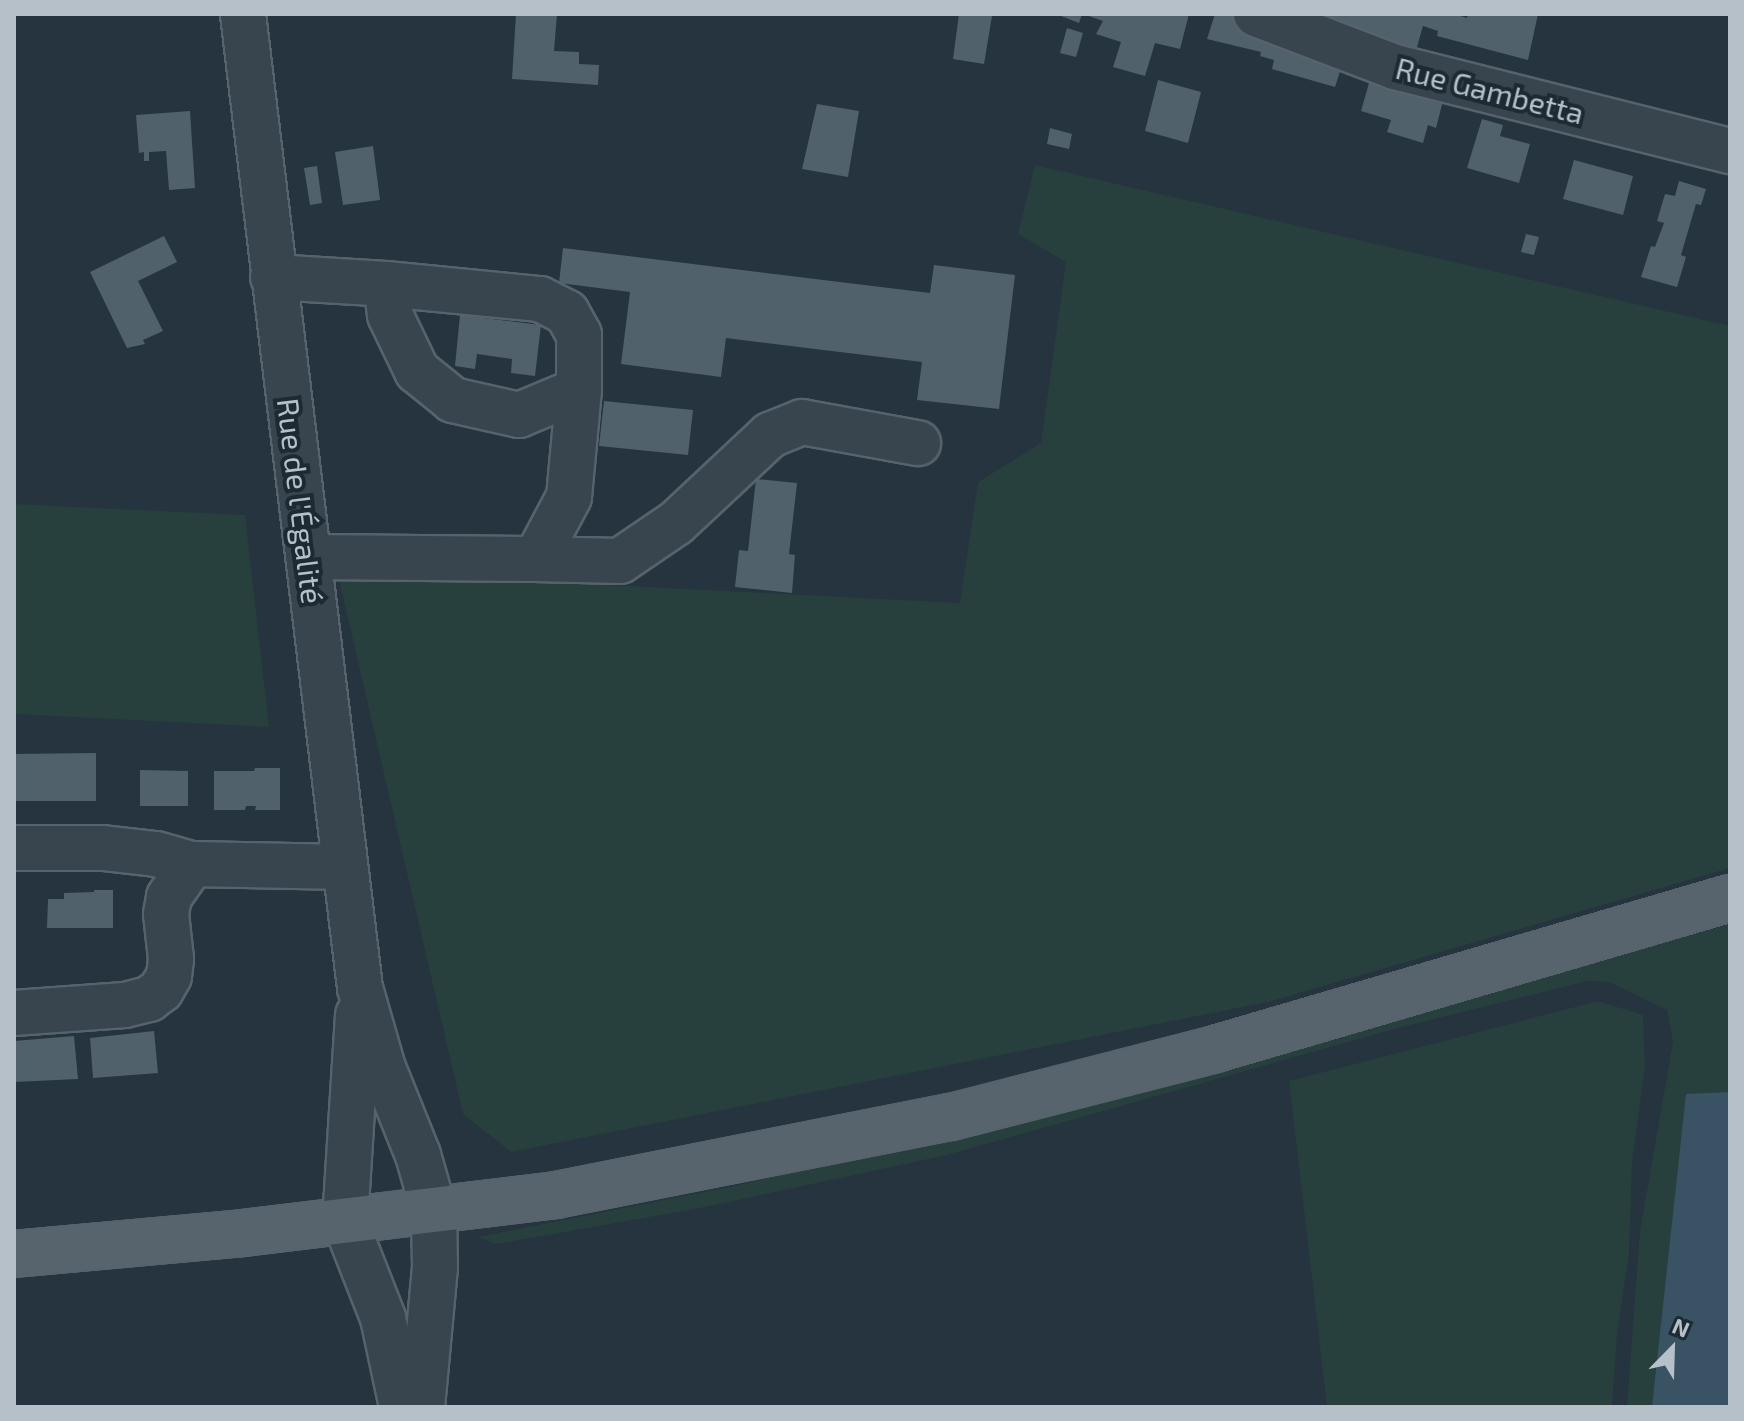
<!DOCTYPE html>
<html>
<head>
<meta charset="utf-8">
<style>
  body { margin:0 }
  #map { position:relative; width:1744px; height:1421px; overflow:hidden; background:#25343e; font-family:"Exo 2",sans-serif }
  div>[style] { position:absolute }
  .green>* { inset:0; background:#273f3d }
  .water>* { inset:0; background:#3a5364 }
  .building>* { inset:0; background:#50616b }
  .roads { filter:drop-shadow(2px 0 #57636c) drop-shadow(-2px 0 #57636c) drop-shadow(0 2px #57636c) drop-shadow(0 -2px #57636c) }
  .minor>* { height:44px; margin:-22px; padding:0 22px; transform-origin:22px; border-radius:22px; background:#39454e }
  .major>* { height:44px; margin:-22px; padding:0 22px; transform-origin:22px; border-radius:22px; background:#57646e }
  span { translate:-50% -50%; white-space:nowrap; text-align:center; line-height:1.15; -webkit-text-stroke:8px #1e2a33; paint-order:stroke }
  .street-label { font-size:30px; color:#b5c0c9 }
  .frame { position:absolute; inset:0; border:16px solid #b5c0c9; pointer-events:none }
  .north { position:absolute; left:1632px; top:1309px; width:80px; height:80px; -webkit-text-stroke:6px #1e2a33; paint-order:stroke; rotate:23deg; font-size:22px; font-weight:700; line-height:32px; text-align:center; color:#b5c0c9 }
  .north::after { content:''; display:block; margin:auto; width:28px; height:36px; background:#b5c0c9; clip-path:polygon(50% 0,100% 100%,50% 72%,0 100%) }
</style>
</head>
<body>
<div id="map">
  <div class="green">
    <i style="clip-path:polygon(1035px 165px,1730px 326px,1730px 868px,1268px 1002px,511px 1152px,463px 1114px,337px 571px,960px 603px,978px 482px,1041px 443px,1066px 262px,1018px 234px)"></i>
    <i style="clip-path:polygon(14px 504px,245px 515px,269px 727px,14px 714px)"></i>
    <i style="clip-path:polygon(1730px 924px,1730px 1407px,1627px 1407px,1640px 1231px,1673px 1042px,1667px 1010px,1609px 982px,1588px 981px,1398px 1028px,947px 1155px,700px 1208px,496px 1244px,478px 1237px,739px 1185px,1096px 1099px)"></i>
    <i style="clip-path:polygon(1598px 1001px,1643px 1015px,1645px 1067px,1632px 1161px,1629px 1253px,1617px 1334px,1612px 1407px,1327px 1407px,1289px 1081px)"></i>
  </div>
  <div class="water">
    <i style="clip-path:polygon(1730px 1092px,1730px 1407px,1652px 1407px,1686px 1094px)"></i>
  </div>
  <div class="building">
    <i style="clip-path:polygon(516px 14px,557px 14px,554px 51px,579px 52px,579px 64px,599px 65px,598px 85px,512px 79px)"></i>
    <i style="clip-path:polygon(959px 14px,992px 16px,984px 64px,953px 59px)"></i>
    <i style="clip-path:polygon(1056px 14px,1082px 14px,1079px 23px)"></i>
    <i style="clip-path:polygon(1083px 14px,1189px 14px,1180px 49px,1155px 43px,1145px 76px,1113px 67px,1121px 42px,1096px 34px,1103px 21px)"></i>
    <i style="clip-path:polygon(1215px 14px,1229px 14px,1330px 48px,1344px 59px,1335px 87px,1272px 69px,1274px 60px,1260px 56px,1261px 52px,1207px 39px)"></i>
    <i style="clip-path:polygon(1324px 14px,1454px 14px,1467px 18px,1468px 14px,1538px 14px,1528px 60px,1437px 36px,1438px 31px,1423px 26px,1415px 54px,1320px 26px)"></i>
    <i style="clip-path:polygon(1067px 28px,1083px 33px,1076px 57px,1060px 53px)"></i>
    <i style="clip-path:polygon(1373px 69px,1446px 89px,1436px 128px,1428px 125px,1423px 143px,1387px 132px,1391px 120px,1361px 111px)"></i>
    <i style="clip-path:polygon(1158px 80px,1201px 92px,1188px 143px,1145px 131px)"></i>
    <i style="clip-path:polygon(817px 104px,859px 111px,848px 177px,802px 169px)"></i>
    <i style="clip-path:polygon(190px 111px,195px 188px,169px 190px,166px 151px,149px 152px,149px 161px,144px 161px,144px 152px,139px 153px,136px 115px)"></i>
    <i style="clip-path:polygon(1482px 119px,1503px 125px,1500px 136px,1530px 144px,1519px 183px,1467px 168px)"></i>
    <i style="clip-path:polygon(1050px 128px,1072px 134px,1069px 149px,1047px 144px)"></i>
    <i style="clip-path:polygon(373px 146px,380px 200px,343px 205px,335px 152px)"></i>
    <i style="clip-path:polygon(1574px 160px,1633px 176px,1623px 215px,1563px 199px)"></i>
    <i style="clip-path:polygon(317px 166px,322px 203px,310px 205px,304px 168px)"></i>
    <i style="clip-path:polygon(1679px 181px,1706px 189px,1701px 205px,1696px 204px,1681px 255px,1686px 257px,1677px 287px,1641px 277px,1651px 246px,1655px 247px,1664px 223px,1657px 221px,1665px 194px,1675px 196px)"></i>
    <i style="clip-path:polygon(1526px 234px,1539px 237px,1534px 255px,1521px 252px)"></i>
    <i style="clip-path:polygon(164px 236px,177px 262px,138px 281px,163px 331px,143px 340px,145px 344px,127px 348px,90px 272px)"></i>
    <i style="clip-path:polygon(563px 248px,930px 293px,934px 265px,1015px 275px,999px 409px,917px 400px,922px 362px,726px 338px,721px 377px,621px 364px,630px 292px,559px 283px)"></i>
    <i style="clip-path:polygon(460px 315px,541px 325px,535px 376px,511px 373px,512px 359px,477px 354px,475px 369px,455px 366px)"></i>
    <i style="clip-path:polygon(604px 401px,693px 410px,688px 455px,599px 446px)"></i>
    <i style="clip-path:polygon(756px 479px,797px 483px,789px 554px,795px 555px,792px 593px,735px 587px,739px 550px,748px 551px)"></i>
    <i style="clip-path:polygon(96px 753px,96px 801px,14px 801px,14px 754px)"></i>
    <i style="clip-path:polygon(255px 768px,280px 768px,280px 810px,255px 810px,256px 806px,246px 806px,245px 810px,214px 810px,214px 771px,254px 771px)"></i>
    <i style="clip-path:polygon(140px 770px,188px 771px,188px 806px,140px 806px)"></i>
    <i style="clip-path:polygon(94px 890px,113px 890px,113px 928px,47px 928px,48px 899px,64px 899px,64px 893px,94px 892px)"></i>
    <i style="clip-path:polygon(154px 1031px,158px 1073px,93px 1078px,90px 1038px)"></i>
    <i style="clip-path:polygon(74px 1036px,78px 1079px,14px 1082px,14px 1041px)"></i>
  </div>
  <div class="roads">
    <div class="minor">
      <i style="left:243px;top:14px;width:981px;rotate:83.15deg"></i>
      <i style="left:360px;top:988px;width:83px;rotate:74deg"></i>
      <i style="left:383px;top:1068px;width:94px;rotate:68.1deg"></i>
      <i style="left:418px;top:1155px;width:58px;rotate:74.1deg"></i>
      <i style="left:434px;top:1211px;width:56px;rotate:89deg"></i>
      <i style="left:435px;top:1267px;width:141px;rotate:95.3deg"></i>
      <i style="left:1256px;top:14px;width:149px;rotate:20.9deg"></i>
      <i style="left:1395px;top:67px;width:345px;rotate:14.1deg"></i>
      <i style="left:273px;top:277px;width:113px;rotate:3.5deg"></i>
      <i style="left:386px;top:284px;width:155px;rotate:5.6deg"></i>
      <i style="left:540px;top:299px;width:30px;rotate:27deg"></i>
      <i style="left:567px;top:313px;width:25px;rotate:61deg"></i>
      <i style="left:579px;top:335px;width:55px;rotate:90deg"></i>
      <i style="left:579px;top:390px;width:65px;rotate:157.4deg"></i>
      <i style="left:519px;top:415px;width:68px;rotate:-167.2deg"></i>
      <i style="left:453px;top:400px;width:46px;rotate:-141.1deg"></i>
      <i style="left:417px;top:371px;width:62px;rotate:-115.7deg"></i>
      <i style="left:390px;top:315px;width:31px;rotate:-97deg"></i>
      <i style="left:309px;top:557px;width:227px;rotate:0.5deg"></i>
      <i style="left:536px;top:559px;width:70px;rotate:-62deg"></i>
      <i style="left:569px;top:497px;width:107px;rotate:-84.7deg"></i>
      <i style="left:536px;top:559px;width:84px;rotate:1.4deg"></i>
      <i style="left:620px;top:561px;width:68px;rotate:-34.2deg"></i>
      <i style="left:676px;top:523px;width:129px;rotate:-43.1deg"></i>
      <i style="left:770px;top:435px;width:35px;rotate:-22deg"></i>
      <i style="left:802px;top:422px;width:118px;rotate:10.3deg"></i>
      <i style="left:14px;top:848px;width:89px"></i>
      <i style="left:103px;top:848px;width:53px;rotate:6.5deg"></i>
      <i style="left:156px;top:854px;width:37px;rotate:16deg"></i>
      <i style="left:192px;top:864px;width:153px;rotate:1.1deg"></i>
      <i style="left:14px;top:1013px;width:111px;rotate:-4.1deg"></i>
      <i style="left:125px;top:1005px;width:25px;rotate:-14deg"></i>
      <i style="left:149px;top:999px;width:15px;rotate:-37deg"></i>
      <i style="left:161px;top:990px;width:16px;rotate:-60deg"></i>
      <i style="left:169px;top:976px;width:17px;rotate:-83deg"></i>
      <i style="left:171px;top:959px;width:45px;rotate:-96.3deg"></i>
      <i style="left:166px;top:914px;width:17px;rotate:-80deg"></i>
      <i style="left:169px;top:897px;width:40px;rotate:-55.1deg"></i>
      <i style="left:358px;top:1015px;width:206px;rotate:93.6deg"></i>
      <i style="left:345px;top:1221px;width:104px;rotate:68.6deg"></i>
      <i style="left:383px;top:1318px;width:91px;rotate:77.9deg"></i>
    </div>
    <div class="major">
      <i style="left:14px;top:1254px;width:230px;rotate:-5.2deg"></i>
      <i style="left:243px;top:1233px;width:315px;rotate:-6.9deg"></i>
      <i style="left:556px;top:1195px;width:403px;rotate:-11.2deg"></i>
      <i style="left:951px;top:1117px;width:273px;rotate:-14.4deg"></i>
      <i style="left:1215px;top:1049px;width:537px;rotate:-16.34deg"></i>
    </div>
  </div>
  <div class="street-label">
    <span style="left:1490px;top:90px;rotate:14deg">Rue Gambetta</span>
    <span style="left:301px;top:501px;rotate:83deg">Rue de l'Égalité</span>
  </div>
  <div class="frame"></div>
  <div class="north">N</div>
</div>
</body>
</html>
